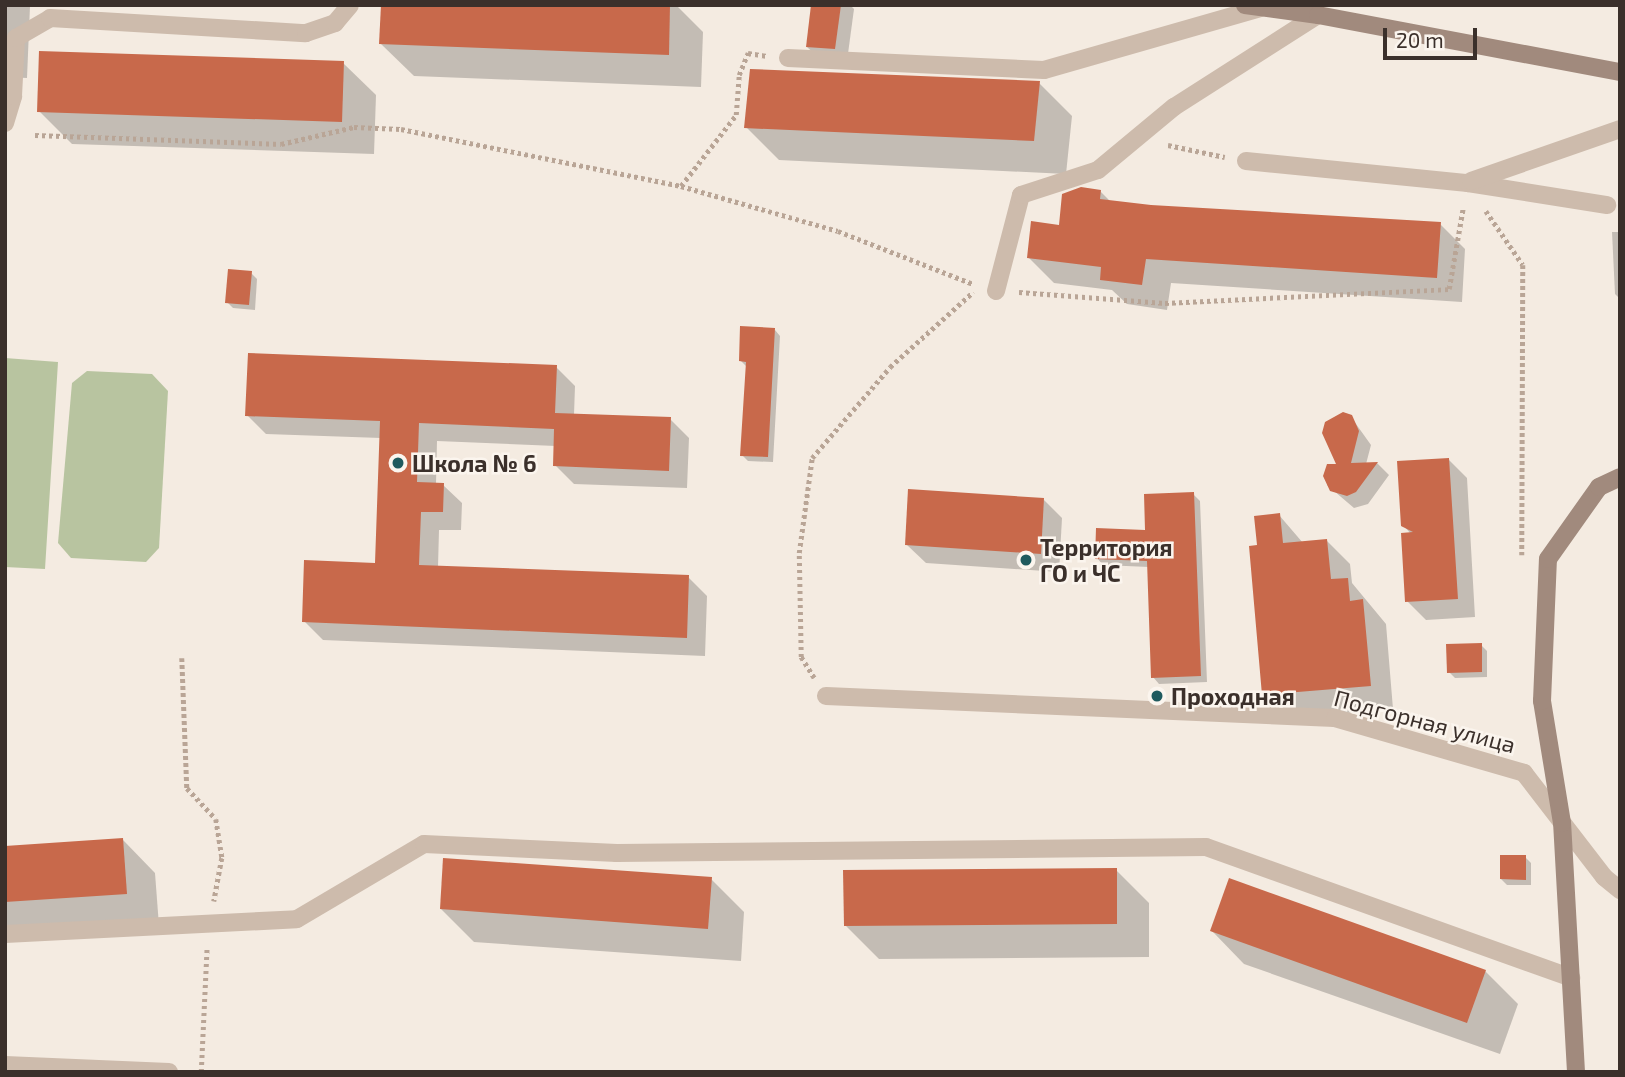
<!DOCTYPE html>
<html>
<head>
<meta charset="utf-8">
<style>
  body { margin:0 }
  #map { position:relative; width:1625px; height:1077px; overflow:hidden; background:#f4ebe1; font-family:"Exo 2",sans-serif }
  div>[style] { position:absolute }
  .green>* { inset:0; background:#b8c4a0 }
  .shadow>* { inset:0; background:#0003 }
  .building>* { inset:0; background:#c8694b }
  .path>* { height:4.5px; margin-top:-2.25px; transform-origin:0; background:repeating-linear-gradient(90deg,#b9a596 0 3.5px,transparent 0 7px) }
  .lane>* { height:18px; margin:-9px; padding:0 9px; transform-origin:9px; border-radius:9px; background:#cdbbac }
  .street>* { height:18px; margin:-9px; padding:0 9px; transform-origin:9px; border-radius:9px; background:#cdbbac }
  .secondary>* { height:18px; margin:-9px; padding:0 9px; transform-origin:9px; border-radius:9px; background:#a18a7d }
  .dots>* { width:19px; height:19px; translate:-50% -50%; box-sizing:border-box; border:4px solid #fbf5ee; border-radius:50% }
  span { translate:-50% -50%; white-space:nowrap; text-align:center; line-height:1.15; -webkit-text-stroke:5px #fbf5ee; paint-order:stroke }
  .poi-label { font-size:23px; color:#3b302b; font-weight:700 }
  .left { translate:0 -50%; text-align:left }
  .street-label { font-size:23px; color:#3b302b }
  .frame { position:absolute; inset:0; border:7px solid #3b302b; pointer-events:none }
  .scale { position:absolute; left:1383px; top:28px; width:94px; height:32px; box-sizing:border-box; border:4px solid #3b302b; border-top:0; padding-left:9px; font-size:21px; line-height:24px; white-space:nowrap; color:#3b302b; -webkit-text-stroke:5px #fbf5ee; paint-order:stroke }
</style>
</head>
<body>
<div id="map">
  <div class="green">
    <i style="clip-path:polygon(5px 358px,58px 362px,45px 569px,5px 567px)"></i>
    <i style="clip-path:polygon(87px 371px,152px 374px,168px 391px,159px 548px,146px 562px,71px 558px,58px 543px,72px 383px)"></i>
  </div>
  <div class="shadow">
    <i style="clip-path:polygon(5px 5px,30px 6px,27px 78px,5px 77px)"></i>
    <i style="clip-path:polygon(382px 5px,676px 5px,703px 32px,701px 87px,414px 76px,381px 44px)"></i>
    <i style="clip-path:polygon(813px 5px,850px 5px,854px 9px,847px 61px,820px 59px,807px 47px)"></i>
    <i style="clip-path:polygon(343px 63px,376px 95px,374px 154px,72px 144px,39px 111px)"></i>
    <i style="clip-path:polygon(1039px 83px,1072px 116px,1066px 174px,779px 160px,746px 127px)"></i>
    <i style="clip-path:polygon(1100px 191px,1111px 202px,1150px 206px,1440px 224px,1465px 249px,1462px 302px,1171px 283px,1167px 310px,1127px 304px,1112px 290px,1054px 283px,1029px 258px)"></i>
    <i style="clip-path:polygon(1612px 232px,1620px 232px,1620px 299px,1615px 294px)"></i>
    <i style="clip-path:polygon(251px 273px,257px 279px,255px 310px,233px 308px,227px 302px)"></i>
    <i style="clip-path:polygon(775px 330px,780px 336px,773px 462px,748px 461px,742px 455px,747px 367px,741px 361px)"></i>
    <i style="clip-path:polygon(556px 367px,575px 386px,574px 415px,670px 419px,689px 438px,687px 488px,574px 484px,555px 465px,556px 446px,437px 441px,436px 484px,443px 485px,462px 503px,461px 530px,439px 530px,438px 567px,688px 577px,707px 596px,705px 656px,323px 640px,304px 621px,376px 565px,381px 438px,266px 434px,247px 415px)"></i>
    <i style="clip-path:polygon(1351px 417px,1371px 445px,1366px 464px,1377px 463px,1389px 475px,1368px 504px,1354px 508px,1327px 485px,1328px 466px,1338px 466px)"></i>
    <i style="clip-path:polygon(1449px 460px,1467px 478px,1475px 617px,1426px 620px,1407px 601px,1411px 534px,1403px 525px)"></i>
    <i style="clip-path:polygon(1193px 494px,1200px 501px,1207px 682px,1159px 684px,1153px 677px,1149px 567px,1103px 565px,1097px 558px,1147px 532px)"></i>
    <i style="clip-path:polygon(1043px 499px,1062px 518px,1059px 572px,926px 563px,907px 545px)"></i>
    <i style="clip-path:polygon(1279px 515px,1303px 543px,1327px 541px,1350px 564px,1352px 583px,1386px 624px,1393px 709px,1287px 718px,1264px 694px,1259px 547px)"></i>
    <i style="clip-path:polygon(1481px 645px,1487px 651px,1487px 677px,1455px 678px,1449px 672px)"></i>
    <i style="clip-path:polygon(123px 840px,155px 873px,159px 926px,5px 936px,5px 848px)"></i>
    <i style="clip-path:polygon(1525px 857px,1531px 863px,1531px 885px,1507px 885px,1501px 879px)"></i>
    <i style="clip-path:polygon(1116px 870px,1149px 903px,1149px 957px,879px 959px,846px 926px)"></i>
    <i style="clip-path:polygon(711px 879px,744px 912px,741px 961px,474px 942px,441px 909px)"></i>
    <i style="clip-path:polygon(1212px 931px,1485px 971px,1518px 1004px,1500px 1054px,1244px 964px)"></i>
  </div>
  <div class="building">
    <i style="clip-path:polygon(381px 5px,670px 5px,669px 55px,379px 44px)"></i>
    <i style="clip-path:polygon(811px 5px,841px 5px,835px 49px,806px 47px)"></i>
    <i style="clip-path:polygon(39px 51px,344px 61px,342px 122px,37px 112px)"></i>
    <i style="clip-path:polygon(750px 69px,1040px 81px,1034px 141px,744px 128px)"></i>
    <i style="clip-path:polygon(1081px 187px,1101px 190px,1100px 199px,1151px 205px,1441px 222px,1437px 278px,1146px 259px,1142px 285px,1100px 280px,1101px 267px,1027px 258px,1031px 221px,1059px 225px,1062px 194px)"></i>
    <i style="clip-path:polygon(228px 269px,252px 271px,249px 305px,225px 303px)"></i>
    <i style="clip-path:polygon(740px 326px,775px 328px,768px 457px,740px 456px,746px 362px,739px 361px)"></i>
    <i style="clip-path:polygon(248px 353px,557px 365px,555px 413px,671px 417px,669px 471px,553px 466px,554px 429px,419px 423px,417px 482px,444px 483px,443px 512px,421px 512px,419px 565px,689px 575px,687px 638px,302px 622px,304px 560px,375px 563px,380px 421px,245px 416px)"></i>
    <i style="clip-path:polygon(1343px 412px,1352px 415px,1359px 431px,1351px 463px,1378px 462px,1356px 492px,1347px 496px,1330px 491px,1323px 476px,1327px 464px,1336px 464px,1322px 433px,1325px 422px)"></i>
    <i style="clip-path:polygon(1449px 458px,1458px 599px,1405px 602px,1401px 533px,1413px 532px,1401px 526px,1397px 461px)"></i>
    <i style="clip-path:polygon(908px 489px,1044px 498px,1041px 554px,905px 545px)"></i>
    <i style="clip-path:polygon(1194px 492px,1201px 676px,1151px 678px,1147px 561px,1095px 559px,1096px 528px,1145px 530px,1144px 494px)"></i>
    <i style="clip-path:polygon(1280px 513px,1283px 543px,1327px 539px,1331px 579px,1348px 578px,1350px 601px,1363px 599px,1371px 686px,1262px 695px,1249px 546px,1257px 545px,1254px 516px)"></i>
    <i style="clip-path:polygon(1482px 643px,1482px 672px,1447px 673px,1446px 644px)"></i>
    <i style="clip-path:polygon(123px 838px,127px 894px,5px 902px,5px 846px)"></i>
    <i style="clip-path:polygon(1500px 855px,1526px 855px,1526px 880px,1500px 879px)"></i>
    <i style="clip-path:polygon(443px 858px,712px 877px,708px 929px,440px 909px)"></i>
    <i style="clip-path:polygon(1117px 868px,1117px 924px,844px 926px,843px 870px)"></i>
    <i style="clip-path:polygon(1229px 878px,1486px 970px,1467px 1023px,1210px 931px)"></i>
  </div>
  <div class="path">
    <i style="left:35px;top:135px;width:246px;rotate:2.1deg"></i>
    <i style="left:281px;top:144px;width:75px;rotate:-13.1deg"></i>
    <i style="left:354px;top:127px;width:47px;rotate:2.4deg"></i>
    <i style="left:401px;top:129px;width:286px;rotate:11.5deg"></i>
    <i style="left:681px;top:186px;width:163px;rotate:16deg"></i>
    <i style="left:838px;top:231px;width:145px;rotate:21.4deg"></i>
    <i style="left:1168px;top:145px;width:58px;rotate:11.9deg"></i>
    <i style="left:681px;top:186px;width:90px;rotate:-52.2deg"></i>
    <i style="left:736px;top:115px;width:40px;rotate:-85.7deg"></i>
    <i style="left:739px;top:75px;width:24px;rotate:-68deg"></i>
    <i style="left:748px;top:53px;width:18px;rotate:9deg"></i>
    <i style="left:1486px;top:211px;width:65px;rotate:55.6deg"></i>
    <i style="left:1523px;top:265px;width:290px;rotate:90.2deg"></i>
    <i style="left:1019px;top:292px;width:146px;rotate:4.3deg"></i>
    <i style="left:1165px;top:303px;width:284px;rotate:-2.8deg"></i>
    <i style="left:1449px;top:289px;width:82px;rotate:-80.2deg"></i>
    <i style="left:182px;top:658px;width:130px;rotate:87.8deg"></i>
    <i style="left:187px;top:788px;width:42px;rotate:46.9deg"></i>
    <i style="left:216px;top:819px;width:39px;rotate:81deg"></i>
    <i style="left:222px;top:858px;width:44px;rotate:100.5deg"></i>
    <i style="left:814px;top:678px;width:25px;rotate:-122deg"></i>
    <i style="left:801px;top:657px;width:104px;rotate:-91.1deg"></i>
    <i style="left:799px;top:553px;width:96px;rotate:-82.2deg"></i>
    <i style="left:812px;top:458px;width:120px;rotate:-49.4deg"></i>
    <i style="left:890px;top:367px;width:112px;rotate:-42.1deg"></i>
    <i style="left:201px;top:1072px;width:125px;rotate:-87.3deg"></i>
  </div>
  <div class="lane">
    <i style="left:788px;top:58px;width:256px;rotate:2.7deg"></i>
    <i style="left:1044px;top:70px;width:225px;rotate:-16deg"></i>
    <i style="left:5px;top:123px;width:28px;rotate:-73deg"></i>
    <i style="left:13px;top:96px;width:58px;rotate:-87deg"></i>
    <i style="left:16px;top:38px;width:39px;rotate:-30deg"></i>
    <i style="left:50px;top:18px;width:256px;rotate:3.4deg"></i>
    <i style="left:306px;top:33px;width:31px;rotate:-19deg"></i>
    <i style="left:335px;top:23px;width:23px;rotate:-50deg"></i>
    <i style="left:1246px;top:161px;width:223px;rotate:5.7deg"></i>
    <i style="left:1468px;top:183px;width:141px;rotate:9deg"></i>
    <i style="left:1471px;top:181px;width:158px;rotate:-19.2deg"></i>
    <i style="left:996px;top:291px;width:99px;rotate:-75.4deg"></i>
    <i style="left:1021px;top:195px;width:81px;rotate:-18deg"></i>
    <i style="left:1098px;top:170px;width:99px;rotate:-39.7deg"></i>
    <i style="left:1174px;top:107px;width:171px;rotate:-32.6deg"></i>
    <i style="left:5px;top:934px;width:292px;rotate:-2.9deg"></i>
    <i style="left:297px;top:919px;width:147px;rotate:-30.6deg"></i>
    <i style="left:424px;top:844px;width:193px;rotate:2.7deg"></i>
    <i style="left:617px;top:853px;width:589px;rotate:-0.58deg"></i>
    <i style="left:1206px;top:847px;width:388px;rotate:19.7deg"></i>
    <i style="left:5px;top:1065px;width:164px;rotate:2.4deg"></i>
  </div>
  <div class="street">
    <i style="left:826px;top:696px;width:509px;rotate:2.47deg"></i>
    <i style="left:1335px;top:718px;width:197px;rotate:16.2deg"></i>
    <i style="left:1524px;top:773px;width:131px;rotate:52.4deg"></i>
    <i style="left:1604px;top:877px;width:21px;rotate:39deg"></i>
  </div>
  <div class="secondary">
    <i style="left:1245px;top:5px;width:74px;rotate:7.8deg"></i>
    <i style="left:1318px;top:15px;width:307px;rotate:10.7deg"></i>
    <i style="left:1576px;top:1072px;width:249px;rotate:-93.2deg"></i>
    <i style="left:1562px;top:823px;width:124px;rotate:-99.3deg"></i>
    <i style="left:1542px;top:701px;width:142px;rotate:-87.6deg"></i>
    <i style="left:1548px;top:559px;width:88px;rotate:-54.7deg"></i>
    <i style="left:1599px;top:487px;width:23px;rotate:-25deg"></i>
  </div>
  <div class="dots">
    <i style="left:398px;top:463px;background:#1f5a5e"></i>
    <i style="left:1026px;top:560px;background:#1f5a5e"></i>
    <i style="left:1157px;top:696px;background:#1f5a5e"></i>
  </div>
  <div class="poi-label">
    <span class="left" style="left:412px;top:463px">Школа № 6</span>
    <span class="left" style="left:1040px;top:560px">Территория<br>ГО и ЧС</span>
    <span class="left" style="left:1171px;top:696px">Проходная</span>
  </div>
  <div class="street-label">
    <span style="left:1425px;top:721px;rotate:15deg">Подгорная улица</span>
  </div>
  <div class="frame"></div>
  <div class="scale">20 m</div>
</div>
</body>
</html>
